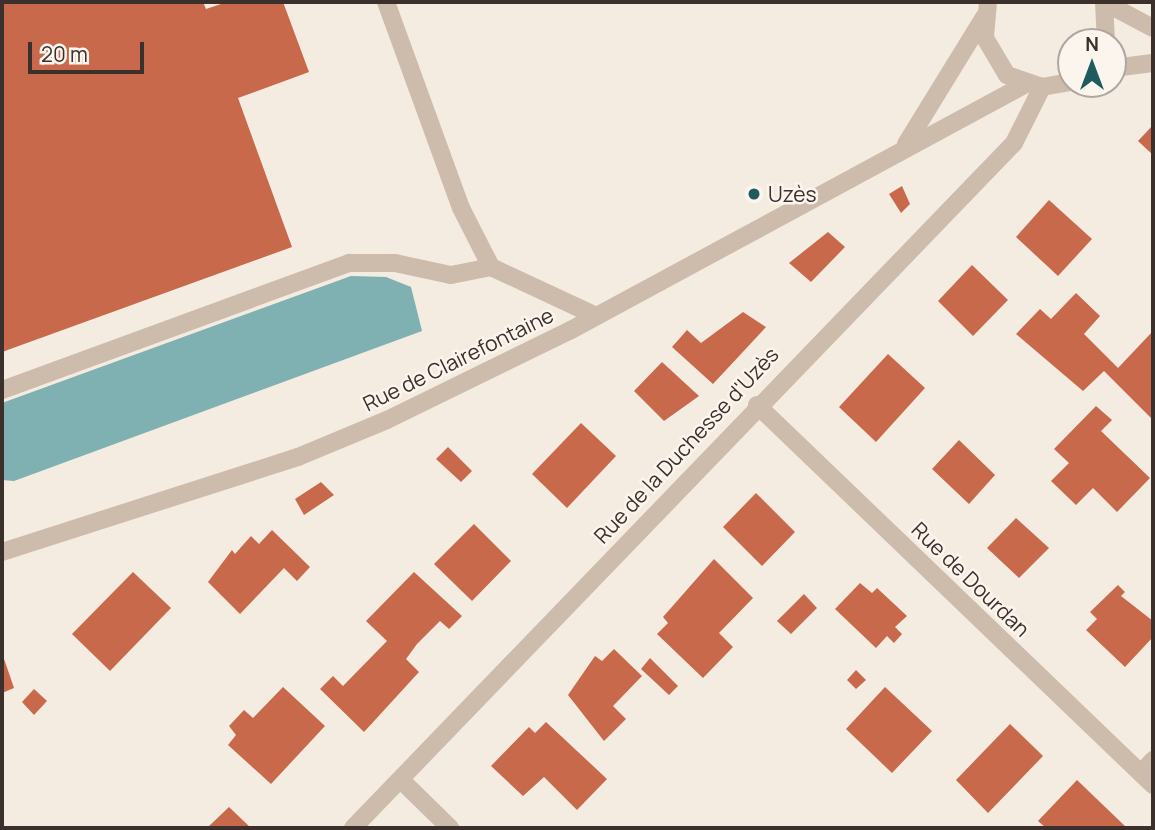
<!DOCTYPE html>
<html>
<head>
<meta charset="utf-8">
<style>
  body { margin:0 }
  #map { position:relative; width:1155px; height:830px; overflow:hidden; background:#f4ebe1; font-family:Manrope,sans-serif }
  div>[style] { position:absolute }
  .water>* { inset:0; background:#7fb0b2 }
  .building>* { inset:0; background:#c8694b }
  .service>* { height:18px; margin:-9px; padding:0 9px; transform-origin:9px; border-radius:9px; background:#cdbbac }
  .minor>* { height:18px; margin:-9px; padding:0 9px; transform-origin:9px; border-radius:9px; background:#cdbbac }
  .dots>* { width:19px; height:19px; translate:-50% -50%; box-sizing:border-box; border:4px solid #fbf5ee; border-radius:50% }
  span { translate:-50% -50%; white-space:nowrap; text-align:center; line-height:1.15; -webkit-text-stroke:5px #fbf5ee; paint-order:stroke }
  .poi-label { font-size:21px; color:#3b302b }
  .left { translate:0 -50%; text-align:left }
  .street-label { font-size:21px; color:#3b302b }
  .frame { position:absolute; inset:0; border:4px solid #3b302b; pointer-events:none }
  .north { position:absolute; left:1057px; top:28px; width:70px; height:70px; box-sizing:border-box; background:#fbf5ee; border:2px solid #aea6a0; border-radius:50%; rotate:0deg; font-size:19px; font-weight:700; line-height:28px; text-align:center; color:#3b302b }
  .north::after { content:''; display:block; margin:auto; width:24px; height:32px; background:#1f5a5e; clip-path:polygon(50% 0,100% 100%,50% 72%,0 100%) }
  .scale { position:absolute; left:28px; top:42px; width:116px; height:32px; box-sizing:border-box; border:4px solid #3b302b; border-top:0; padding-left:9px; font-size:21px; line-height:24px; white-space:nowrap; color:#3b302b; -webkit-text-stroke:5px #fbf5ee; paint-order:stroke }
</style>
</head>
<body>
<div id="map">
  <div class="water">
    <i style="clip-path:polygon(351px 276px,386px 277px,411px 287px,422px 331px,14px 481px,2px 480px,2px 403px)"></i>
  </div>
  <div class="building">
    <i style="clip-path:polygon(2px 2px,203px 2px,206px 9px,227px 2px,283px 2px,309px 72px,238px 98px,292px 247px,2px 352px)"></i>
    <i style="clip-path:polygon(1153px 125px,1153px 155px,1138px 141px)"></i>
    <i style="clip-path:polygon(902px 186px,910px 204px,901px 213px,889px 194px)"></i>
    <i style="clip-path:polygon(1049px 200px,1092px 239px,1058px 276px,1016px 237px)"></i>
    <i style="clip-path:polygon(828px 232px,845px 247px,811px 282px,789px 263px)"></i>
    <i style="clip-path:polygon(972px 265px,1008px 300px,973px 336px,938px 301px)"></i>
    <i style="clip-path:polygon(1076px 293px,1100px 316px,1084px 334px,1118px 368px,1153px 331px,1153px 420px,1104px 371px,1083px 391px,1016px 334px,1040px 309px,1051px 319px)"></i>
    <i style="clip-path:polygon(743px 312px,766px 327px,713px 384px,672px 347px,687px 330px,701px 343px)"></i>
    <i style="clip-path:polygon(888px 354px,925px 388px,876px 442px,839px 407px)"></i>
    <i style="clip-path:polygon(662px 362px,699px 396px,664px 421px,634px 391px)"></i>
    <i style="clip-path:polygon(1096px 406px,1112px 420px,1101px 431px,1150px 478px,1117px 512px,1093px 488px,1076px 505px,1051px 481px,1069px 463px,1054px 449px)"></i>
    <i style="clip-path:polygon(581px 423px,616px 456px,567px 508px,532px 474px)"></i>
    <i style="clip-path:polygon(959px 440px,995px 475px,969px 504px,932px 469px)"></i>
    <i style="clip-path:polygon(448px 447px,472px 471px,461px 482px,436px 459px)"></i>
    <i style="clip-path:polygon(321px 482px,334px 495px,304px 515px,295px 499px)"></i>
    <i style="clip-path:polygon(756px 493px,795px 532px,762px 566px,723px 527px)"></i>
    <i style="clip-path:polygon(1016px 518px,1049px 548px,1019px 578px,987px 548px)"></i>
    <i style="clip-path:polygon(474px 524px,511px 561px,472px 601px,434px 564px)"></i>
    <i style="clip-path:polygon(272px 530px,310px 567px,297px 581px,284px 568px,240px 614px,208px 582px,232px 550px,235px 554px,251px 536px,259px 544px)"></i>
    <i style="clip-path:polygon(714px 559px,753px 598px,719px 633px,733px 647px,703px 678px,657px 634px,668px 623px,663px 617px)"></i>
    <i style="clip-path:polygon(133px 572px,171px 608px,110px 671px,72px 634px)"></i>
    <i style="clip-path:polygon(414px 572px,462px 616px,449px 629px,440px 621px,417px 644px,406px 659px,419px 672px,364px 732px,320px 689px,333px 676px,343px 686px,387px 641px,366px 621px)"></i>
    <i style="clip-path:polygon(860px 583px,872px 593px,877px 588px,907px 616px,895px 627px,902px 634px,894px 643px,887px 636px,876px 648px,835px 609px)"></i>
    <i style="clip-path:polygon(1118px 585px,1125px 592px,1121px 596px,1153px 621px,1153px 637px,1125px 667px,1086px 630px,1097px 619px,1090px 612px)"></i>
    <i style="clip-path:polygon(804px 594px,817px 608px,791px 634px,777px 621px)"></i>
    <i style="clip-path:polygon(614px 649px,642px 676px,613px 706px,626px 719px,604px 741px,568px 695px,595px 656px,602px 661px)"></i>
    <i style="clip-path:polygon(2px 653px,14px 688px,2px 693px)"></i>
    <i style="clip-path:polygon(650px 658px,678px 686px,669px 695px,641px 669px)"></i>
    <i style="clip-path:polygon(856px 670px,866px 680px,856px 689px,847px 680px)"></i>
    <i style="clip-path:polygon(283px 687px,325px 726px,271px 784px,228px 745px,236px 735px,229px 726px,244px 710px,253px 718px)"></i>
    <i style="clip-path:polygon(885px 687px,932px 731px,892px 773px,846px 729px)"></i>
    <i style="clip-path:polygon(34px 689px,47px 701px,34px 715px,22px 702px)"></i>
    <i style="clip-path:polygon(546px 722px,607px 779px,577px 810px,544px 777px,523px 796px,491px 766px,529px 727px,535px 733px)"></i>
    <i style="clip-path:polygon(1010px 724px,1043px 756px,988px 813px,956px 780px)"></i>
    <i style="clip-path:polygon(1077px 780px,1127px 828px,1046px 828px,1038px 821px)"></i>
    <i style="clip-path:polygon(229px 807px,251px 828px,207px 828px)"></i>
  </div>
  <div class="service">
    <i style="left:386px;top:2px;width:219px;rotate:70deg"></i>
    <i style="left:461px;top:208px;width:66px;rotate:63deg"></i>
    <i style="left:491px;top:267px;width:116px;rotate:25deg"></i>
    <i style="left:2px;top:390px;width:370px;rotate:-20.1deg"></i>
    <i style="left:349px;top:263px;width:46px"></i>
    <i style="left:395px;top:263px;width:57px;rotate:12.1deg"></i>
    <i style="left:451px;top:275px;width:41px;rotate:-11.3deg"></i>
  </div>
  <div class="minor">
    <i style="left:988px;top:2px;width:36px;rotate:95deg"></i>
    <i style="left:985px;top:38px;width:43px;rotate:59.3deg"></i>
    <i style="left:1007px;top:75px;width:37px;rotate:19deg"></i>
    <i style="left:1042px;top:87px;width:29px;rotate:-10deg"></i>
    <i style="left:1104px;top:2px;width:55px;rotate:28deg"></i>
    <i style="left:1104px;top:2px;width:40px;rotate:87.1deg"></i>
    <i style="left:1113px;top:68px;width:40px;rotate:-7.1deg"></i>
    <i style="left:906px;top:144px;width:149px;rotate:-58.4deg"></i>
    <i style="left:757px;top:405px;width:549px;rotate:43.82deg"></i>
    <i style="left:2px;top:552px;width:311px;rotate:-17.8deg"></i>
    <i style="left:298px;top:457px;width:96px;rotate:-22.6deg"></i>
    <i style="left:387px;top:420px;width:205px;rotate:-26.1deg"></i>
    <i style="left:571px;top:330px;width:517px;rotate:-28.4deg"></i>
    <i style="left:1141px;top:773px;width:18px;rotate:-47deg"></i>
    <i style="left:401px;top:780px;width:69px;rotate:44.4deg"></i>
    <i style="left:353px;top:828px;width:952px;rotate:-46.02deg"></i>
    <i style="left:1014px;top:143px;width:63px;rotate:-63.4deg"></i>
  </div>
  <div class="dots">
    <i style="left:754px;top:194px;background:#1f5a5e"></i>
  </div>
  <div class="poi-label">
    <span class="left" style="left:768px;top:194px">Uzès</span>
  </div>
  <div class="street-label">
    <span style="left:458px;top:359px;rotate:-26deg">Rue de Clairefontaine</span>
    <span style="left:686px;top:445px;rotate:-47deg">Rue de la Duchesse d'Uzès</span>
    <span style="left:971px;top:579px;rotate:44deg">Rue de Dourdan</span>
  </div>
  <div class="frame"></div>
  <div class="north">N</div>
  <div class="scale">20 m</div>
</div>
</body>
</html>
